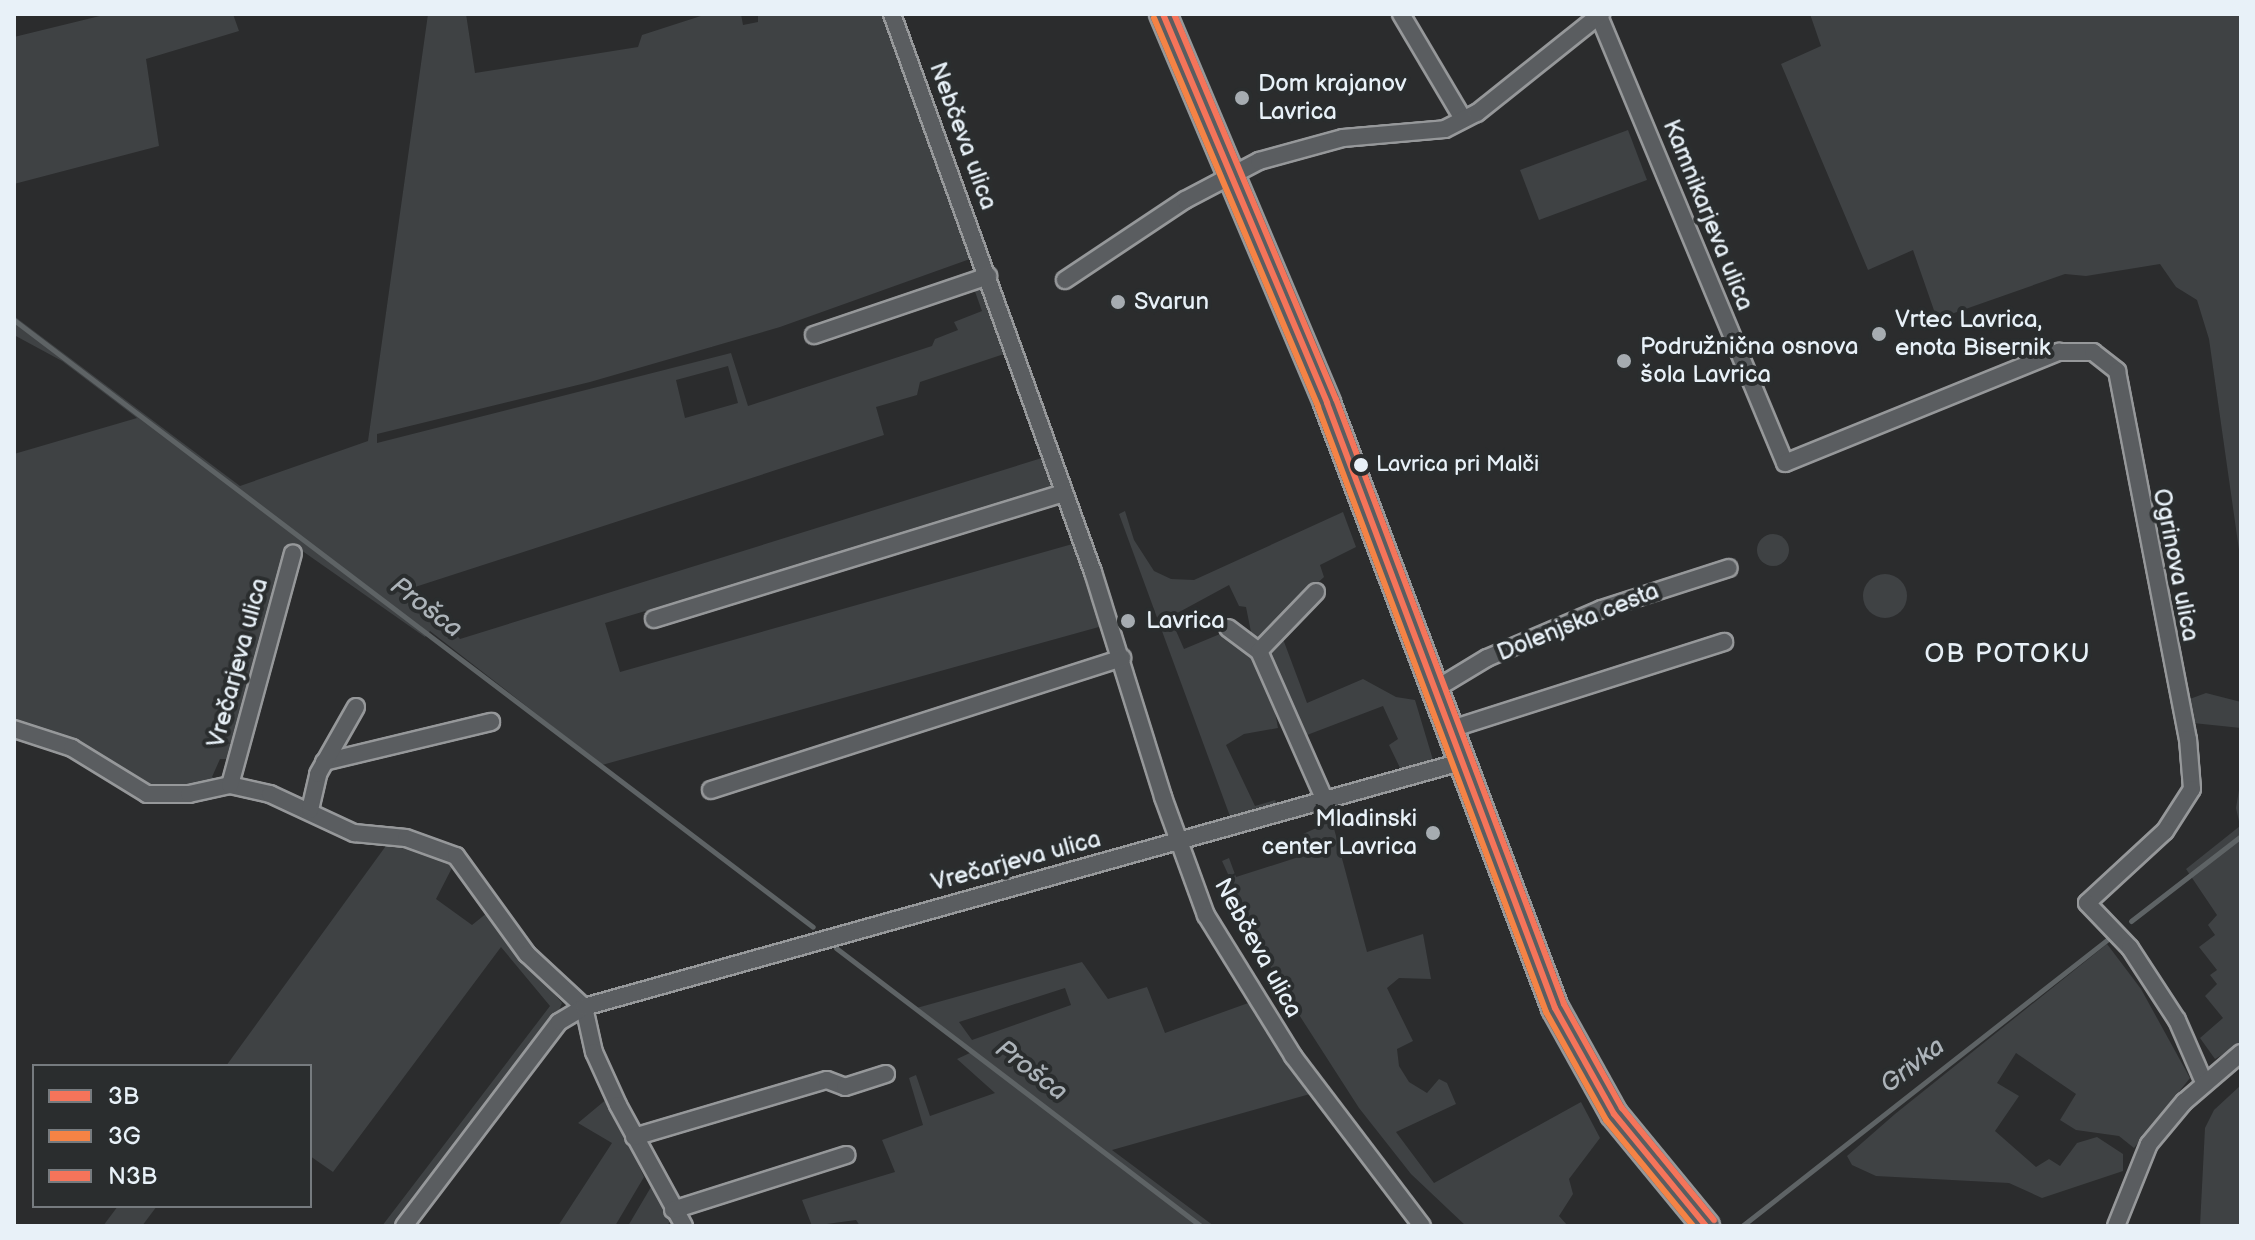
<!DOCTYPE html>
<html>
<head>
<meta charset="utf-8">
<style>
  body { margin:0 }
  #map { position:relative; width:2255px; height:1240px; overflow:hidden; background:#2b2c2d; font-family:"Balsamiq Sans",sans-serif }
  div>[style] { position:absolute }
  .green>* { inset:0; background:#3f4244 }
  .round { border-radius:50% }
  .stream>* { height:5px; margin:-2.5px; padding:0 2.5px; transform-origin:2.5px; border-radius:2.5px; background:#5e6365 }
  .roads { filter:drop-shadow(2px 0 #96989a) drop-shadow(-2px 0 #96989a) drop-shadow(0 2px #96989a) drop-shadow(0 -2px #96989a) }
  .street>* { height:16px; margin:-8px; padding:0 8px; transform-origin:8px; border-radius:8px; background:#5a5d60 }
  .primary>* { height:26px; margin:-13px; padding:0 13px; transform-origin:13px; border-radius:13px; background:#5a5d60 }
  .bus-1>* { height:6px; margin:-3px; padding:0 3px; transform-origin:3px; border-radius:3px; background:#f5745a }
  .bus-2>* { height:6px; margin:-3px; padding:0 3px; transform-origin:3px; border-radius:3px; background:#f58345 }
  .bus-3>* { height:6px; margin:-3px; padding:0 3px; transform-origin:3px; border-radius:3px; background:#f5745a }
  .dots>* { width:22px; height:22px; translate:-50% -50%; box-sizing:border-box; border:4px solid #2a2d2e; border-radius:50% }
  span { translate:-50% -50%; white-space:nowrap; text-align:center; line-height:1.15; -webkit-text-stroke:8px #2a2d2e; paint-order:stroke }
  .bus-label { font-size:22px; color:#e8f1f8 }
  .left { translate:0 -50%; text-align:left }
  .poi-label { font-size:24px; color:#e8f1f8 }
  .right { translate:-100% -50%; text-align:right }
  .street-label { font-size:24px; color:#e8f1f8 }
  .water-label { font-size:26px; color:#acb3b9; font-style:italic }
  .neighbourhood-label { font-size:26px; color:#e8f1f8; letter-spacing:2px }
  .frame { position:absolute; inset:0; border:16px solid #e8f1f8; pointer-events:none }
  .legend { position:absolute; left:32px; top:1064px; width:280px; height:144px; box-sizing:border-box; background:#2a2d2e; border:2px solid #767b7f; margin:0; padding:10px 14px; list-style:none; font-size:24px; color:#e8f1f8 }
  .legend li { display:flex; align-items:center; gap:16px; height:40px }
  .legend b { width:40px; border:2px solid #767b7f }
</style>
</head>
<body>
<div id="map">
  <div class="green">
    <i style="clip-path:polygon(108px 14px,233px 14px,239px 31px,146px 59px,159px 146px,14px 184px,14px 37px)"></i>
    <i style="clip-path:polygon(evenodd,428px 14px,466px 14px,475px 73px,638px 47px,642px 35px,707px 14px,741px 14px,743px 25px,758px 22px,758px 14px,884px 14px,973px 250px,970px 259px,780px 327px,590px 382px,377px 434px,377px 443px,731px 353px,748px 406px,932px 346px,935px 339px,958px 330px,954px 322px,982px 311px,973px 286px,985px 282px,1010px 352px,920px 382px,917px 395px,876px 407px,884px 435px,412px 588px,460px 639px,1045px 457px,1056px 489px,605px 623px,620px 672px,1076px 543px,1106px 625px,602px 765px,430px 631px,425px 637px,291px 543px,233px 759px,220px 759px,212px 777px,220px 781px,157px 792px,14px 725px,14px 454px,137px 418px,62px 361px,14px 335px,14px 316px,240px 486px,368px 441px,428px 14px,728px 366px,738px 403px,685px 418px,676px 380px,728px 366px)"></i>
    <i style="clip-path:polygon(1810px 14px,2241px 14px,2241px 564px,2209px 339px,2197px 300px,2176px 287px,2160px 264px,2086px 276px,2065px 274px,1937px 319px,1913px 250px,1868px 270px,1781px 64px,1821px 46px)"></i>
    <i style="clip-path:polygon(1628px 130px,1647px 180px,1539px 220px,1520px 170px)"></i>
    <i style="clip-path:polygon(1125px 511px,1134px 540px,1154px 571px,1171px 579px,1194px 580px,1343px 512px,1356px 547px,1320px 565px,1324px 577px,1259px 637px,1252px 637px,1246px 607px,1239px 606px,1229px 585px,1170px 617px,1184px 649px,1220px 634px,1253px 656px,1272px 695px,1278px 728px,1244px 734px,1226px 745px,1255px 806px,1275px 800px,1278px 807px,1231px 819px,1119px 514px)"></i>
    <i class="round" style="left:1757px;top:534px;width:32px;height:32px"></i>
    <i class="round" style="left:1863px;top:574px;width:44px;height:44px"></i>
    <i style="clip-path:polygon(1280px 631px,1307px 703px,1363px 679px,1396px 697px,1415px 700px,1433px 760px,1402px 772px,1389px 745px,1398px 739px,1383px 706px,1307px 735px,1298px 732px,1265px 649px)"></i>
    <i style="clip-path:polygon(2206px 693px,2241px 702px,2241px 728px,2193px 723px,2187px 700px)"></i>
    <i style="clip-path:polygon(2241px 778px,2241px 1044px,2215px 1059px,2200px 1038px,2223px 1018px,2205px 996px,2217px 984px,2210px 975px,2217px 970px,2199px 947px,2215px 935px,2208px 925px,2217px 915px,2186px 869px,2240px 826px,2236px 808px)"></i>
    <i style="clip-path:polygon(1332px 821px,1367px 952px,1423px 934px,1431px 979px,1399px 978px,1387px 988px,1413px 1041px,1397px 1049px,1399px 1066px,1409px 1082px,1427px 1093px,1439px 1079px,1447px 1083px,1456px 1104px,1396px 1132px,1434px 1183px,1581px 1102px,1600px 1138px,1569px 1179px,1573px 1194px,1559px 1216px,1568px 1226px,1466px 1226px,1411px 1174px,1359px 1108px,1276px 979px,1222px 861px,1229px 858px,1236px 877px,1305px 855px,1303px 834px)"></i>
    <i style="clip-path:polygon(388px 843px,416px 846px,455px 862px,436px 899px,472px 925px,487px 913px,562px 1003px,555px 1020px,397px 1226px,382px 1226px,550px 1006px,501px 947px,333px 1172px,310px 1156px,310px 1066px,226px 1066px)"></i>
    <i style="clip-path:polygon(2107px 944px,2141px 989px,2190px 1078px,2134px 1148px,2119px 1136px,2076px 1130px,2060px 1120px,2076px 1094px,2016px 1053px,1997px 1083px,2019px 1096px,1995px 1131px,2036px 1167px,2049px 1159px,2060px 1166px,2077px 1143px,2097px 1137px,2123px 1154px,2123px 1171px,2042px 1198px,2009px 1183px,1876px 1176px,1852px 1165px,1847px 1156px,1895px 1114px)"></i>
    <i style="clip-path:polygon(evenodd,1082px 962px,1108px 999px,1147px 987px,1165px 1033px,1251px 1002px,1310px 1094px,1112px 1150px,1214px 1226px,860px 1226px,856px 1220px,812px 1226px,802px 1200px,895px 1172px,882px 1140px,923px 1125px,909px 1078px,916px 1075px,930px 1116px,995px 1093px,957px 1059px,972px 1052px,913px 1009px,1082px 962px,1065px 988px,1071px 1005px,972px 1040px,959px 1022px,1065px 988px)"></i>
    <i style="clip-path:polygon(2241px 1085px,2241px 1226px,2200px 1226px,2205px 1128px,2214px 1110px)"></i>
    <i style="clip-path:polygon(608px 1098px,644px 1177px,615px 1226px,558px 1226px,612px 1143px,578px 1123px)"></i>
    <i style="clip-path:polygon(651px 1187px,671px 1220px,667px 1226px,628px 1226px)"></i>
    <i style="clip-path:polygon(118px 1206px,157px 1206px,142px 1226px,103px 1226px)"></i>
  </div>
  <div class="stream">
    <i style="left:14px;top:320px;width:1003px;rotate:37.22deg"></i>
    <i style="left:2131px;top:921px;width:139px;rotate:-37.7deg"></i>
    <i style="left:836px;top:948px;width:459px;rotate:37.3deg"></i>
    <i style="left:1742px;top:1226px;width:467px;rotate:-38.1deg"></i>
  </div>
  <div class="roads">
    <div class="street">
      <i style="left:892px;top:14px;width:593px;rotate:70.19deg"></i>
      <i style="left:1093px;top:572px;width:236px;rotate:72.7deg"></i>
      <i style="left:1163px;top:797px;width:126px;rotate:70deg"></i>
      <i style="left:1206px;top:915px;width:166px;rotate:58.3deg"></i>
      <i style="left:1293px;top:1056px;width:213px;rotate:52.8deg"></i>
      <i style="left:1401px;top:14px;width:122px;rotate:59.4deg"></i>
      <i style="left:1599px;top:16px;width:484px;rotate:67.4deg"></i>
      <i style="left:1785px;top:463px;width:296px;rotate:-22.1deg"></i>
      <i style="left:2059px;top:352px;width:34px"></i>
      <i style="left:2093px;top:352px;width:31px;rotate:38deg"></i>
      <i style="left:2117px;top:371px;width:375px;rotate:79.1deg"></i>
      <i style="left:2188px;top:739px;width:50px;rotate:85.4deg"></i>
      <i style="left:2192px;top:789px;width:50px;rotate:122.7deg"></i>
      <i style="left:2165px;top:831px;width:106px;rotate:137.3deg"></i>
      <i style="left:2087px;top:903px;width:62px;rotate:46.3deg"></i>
      <i style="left:2130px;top:948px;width:86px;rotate:56.9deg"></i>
      <i style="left:2177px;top:1020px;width:68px;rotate:66.5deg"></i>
      <i style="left:1065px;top:280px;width:144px;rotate:-33.7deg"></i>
      <i style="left:1185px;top:200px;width:84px;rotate:-27.8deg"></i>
      <i style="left:1259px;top:161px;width:87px;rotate:-15.3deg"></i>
      <i style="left:1343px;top:138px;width:102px;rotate:-5deg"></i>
      <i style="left:1445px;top:129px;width:36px;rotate:-27deg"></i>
      <i style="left:1477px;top:113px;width:159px;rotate:-38.6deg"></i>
      <i style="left:814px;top:335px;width:184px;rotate:-18.7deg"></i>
      <i style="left:654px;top:619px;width:429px;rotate:-17.1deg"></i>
      <i style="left:1228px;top:628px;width:39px;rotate:37deg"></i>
      <i style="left:1259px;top:651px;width:166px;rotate:66.2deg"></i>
      <i style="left:1259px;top:651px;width:82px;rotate:-46deg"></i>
      <i style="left:1434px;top:690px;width:62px;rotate:-31.1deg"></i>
      <i style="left:1487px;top:658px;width:125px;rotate:-23.1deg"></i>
      <i style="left:1602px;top:609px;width:133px;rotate:-17.9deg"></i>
      <i style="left:14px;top:729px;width:61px;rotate:18.1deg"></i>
      <i style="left:72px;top:748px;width:88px;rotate:31.5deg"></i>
      <i style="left:147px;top:794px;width:42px"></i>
      <i style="left:189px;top:794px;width:42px;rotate:-12.4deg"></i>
      <i style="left:230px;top:785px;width:41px;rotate:12.7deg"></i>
      <i style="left:270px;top:794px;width:93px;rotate:24.9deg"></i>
      <i style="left:354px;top:833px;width:52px;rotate:5.5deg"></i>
      <i style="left:406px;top:838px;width:53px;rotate:19.8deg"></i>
      <i style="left:456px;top:856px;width:121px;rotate:54.1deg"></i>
      <i style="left:527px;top:954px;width:78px;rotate:42.9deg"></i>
      <i style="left:584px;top:1007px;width:46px;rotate:77.5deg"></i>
      <i style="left:594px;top:1052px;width:58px;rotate:65.6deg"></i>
      <i style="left:618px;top:1105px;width:138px;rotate:61.4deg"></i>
      <i style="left:1448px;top:730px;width:290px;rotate:-17.7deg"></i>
      <i style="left:324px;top:762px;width:172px;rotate:-13.5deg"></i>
      <i style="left:230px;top:785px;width:240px;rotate:-74.8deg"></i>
      <i style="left:711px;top:790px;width:432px;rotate:-17.8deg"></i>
      <i style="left:310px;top:810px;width:37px;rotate:-77deg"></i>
      <i style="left:318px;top:774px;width:77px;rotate:-60.4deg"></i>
      <i style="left:634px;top:1137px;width:201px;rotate:-16.5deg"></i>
      <i style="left:827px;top:1080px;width:19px;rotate:21deg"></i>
      <i style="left:845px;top:1087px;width:43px;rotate:-17.6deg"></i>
      <i style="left:673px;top:1210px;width:182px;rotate:-17.6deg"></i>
      <i style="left:404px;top:1226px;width:256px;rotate:-52.8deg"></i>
      <i style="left:559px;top:1022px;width:29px;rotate:-31deg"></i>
      <i style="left:584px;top:1007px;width:911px;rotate:-15.61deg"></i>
      <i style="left:2116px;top:1226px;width:88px;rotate:-68.1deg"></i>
      <i style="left:2149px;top:1144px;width:55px;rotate:-50.2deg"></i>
      <i style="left:2184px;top:1102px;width:75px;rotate:-40.7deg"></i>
    </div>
    <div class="primary">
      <i style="left:1163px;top:14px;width:422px;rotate:67.1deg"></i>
      <i style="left:1327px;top:403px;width:647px;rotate:69.35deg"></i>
      <i style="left:1555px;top:1008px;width:121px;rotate:60.9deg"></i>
      <i style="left:1614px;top:1114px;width:145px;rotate:50.6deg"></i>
    </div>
  </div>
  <div class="bus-1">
    <i style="left:1163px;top:14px;width:422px;rotate:67.1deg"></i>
    <i style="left:1327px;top:403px;width:647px;rotate:69.35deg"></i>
    <i style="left:1555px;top:1008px;width:121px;rotate:60.9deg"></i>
    <i style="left:1614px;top:1114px;width:145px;rotate:50.6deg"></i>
  </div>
  <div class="bus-2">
    <i style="left:1154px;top:18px;width:422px;rotate:67.1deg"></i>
    <i style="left:1318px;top:407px;width:647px;rotate:69.35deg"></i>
    <i style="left:1546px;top:1012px;width:124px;rotate:60.9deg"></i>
    <i style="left:1606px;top:1120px;width:137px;rotate:50.6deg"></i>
  </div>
  <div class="bus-3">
    <i style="left:1174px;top:14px;width:418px;rotate:67.2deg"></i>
    <i style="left:1336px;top:399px;width:647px;rotate:69.35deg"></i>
    <i style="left:1564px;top:1004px;width:119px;rotate:60.9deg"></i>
    <i style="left:1622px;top:1108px;width:145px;rotate:50.6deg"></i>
  </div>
  <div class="dots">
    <i style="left:1242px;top:98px;background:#a6acb1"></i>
    <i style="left:1118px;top:302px;background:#a6acb1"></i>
    <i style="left:1879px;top:334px;background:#a6acb1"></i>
    <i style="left:1624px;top:361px;background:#a6acb1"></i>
    <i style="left:1361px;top:465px;background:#e8f1f8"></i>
    <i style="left:1128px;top:621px;background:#a6acb1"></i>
    <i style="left:1433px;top:833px;background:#a6acb1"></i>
  </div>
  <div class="bus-label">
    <span class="left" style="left:1376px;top:465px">Lavrica pri Malči</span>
  </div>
  <div class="poi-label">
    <span class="left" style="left:1258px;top:98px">Dom krajanov<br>Lavrica</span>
    <span class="left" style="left:1134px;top:302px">Svarun</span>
    <span class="left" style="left:1895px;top:334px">Vrtec Lavrica,<br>enota Bisernik</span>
    <span class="left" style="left:1640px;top:361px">Podružnična osnova<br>šola Lavrica</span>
    <span class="left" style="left:1146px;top:621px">Lavrica</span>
    <span class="right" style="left:1417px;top:833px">Mladinski<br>center Lavrica</span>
  </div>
  <div class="street-label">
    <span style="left:963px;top:136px;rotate:70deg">Nebčeva ulica</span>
    <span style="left:1708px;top:215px;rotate:68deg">Kamnikarjeva ulica</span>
    <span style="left:2176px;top:565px;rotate:79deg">Ogrinova ulica</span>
    <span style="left:1578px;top:622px;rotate:-22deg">Dolenjska cesta</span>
    <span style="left:238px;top:663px;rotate:-75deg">Vrečarjeva ulica</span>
    <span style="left:1016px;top:861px;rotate:-15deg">Vrečarjeva ulica</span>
    <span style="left:1258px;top:948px;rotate:61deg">Nebčeva ulica</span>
  </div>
  <div class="water-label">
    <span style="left:426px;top:608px;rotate:37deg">Prošca</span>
    <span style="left:1913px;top:1066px;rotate:-38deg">Grivka</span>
    <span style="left:1031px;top:1071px;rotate:37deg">Prošca</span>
  </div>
  <div class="neighbourhood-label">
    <span style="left:2008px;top:655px">OB POTOKU</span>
  </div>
  <div class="frame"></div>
  <ul class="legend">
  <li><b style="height:10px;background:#f5745a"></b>3B</li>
  <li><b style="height:10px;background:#f58345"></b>3G</li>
  <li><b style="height:10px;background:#f5745a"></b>N3B</li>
  </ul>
</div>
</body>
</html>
